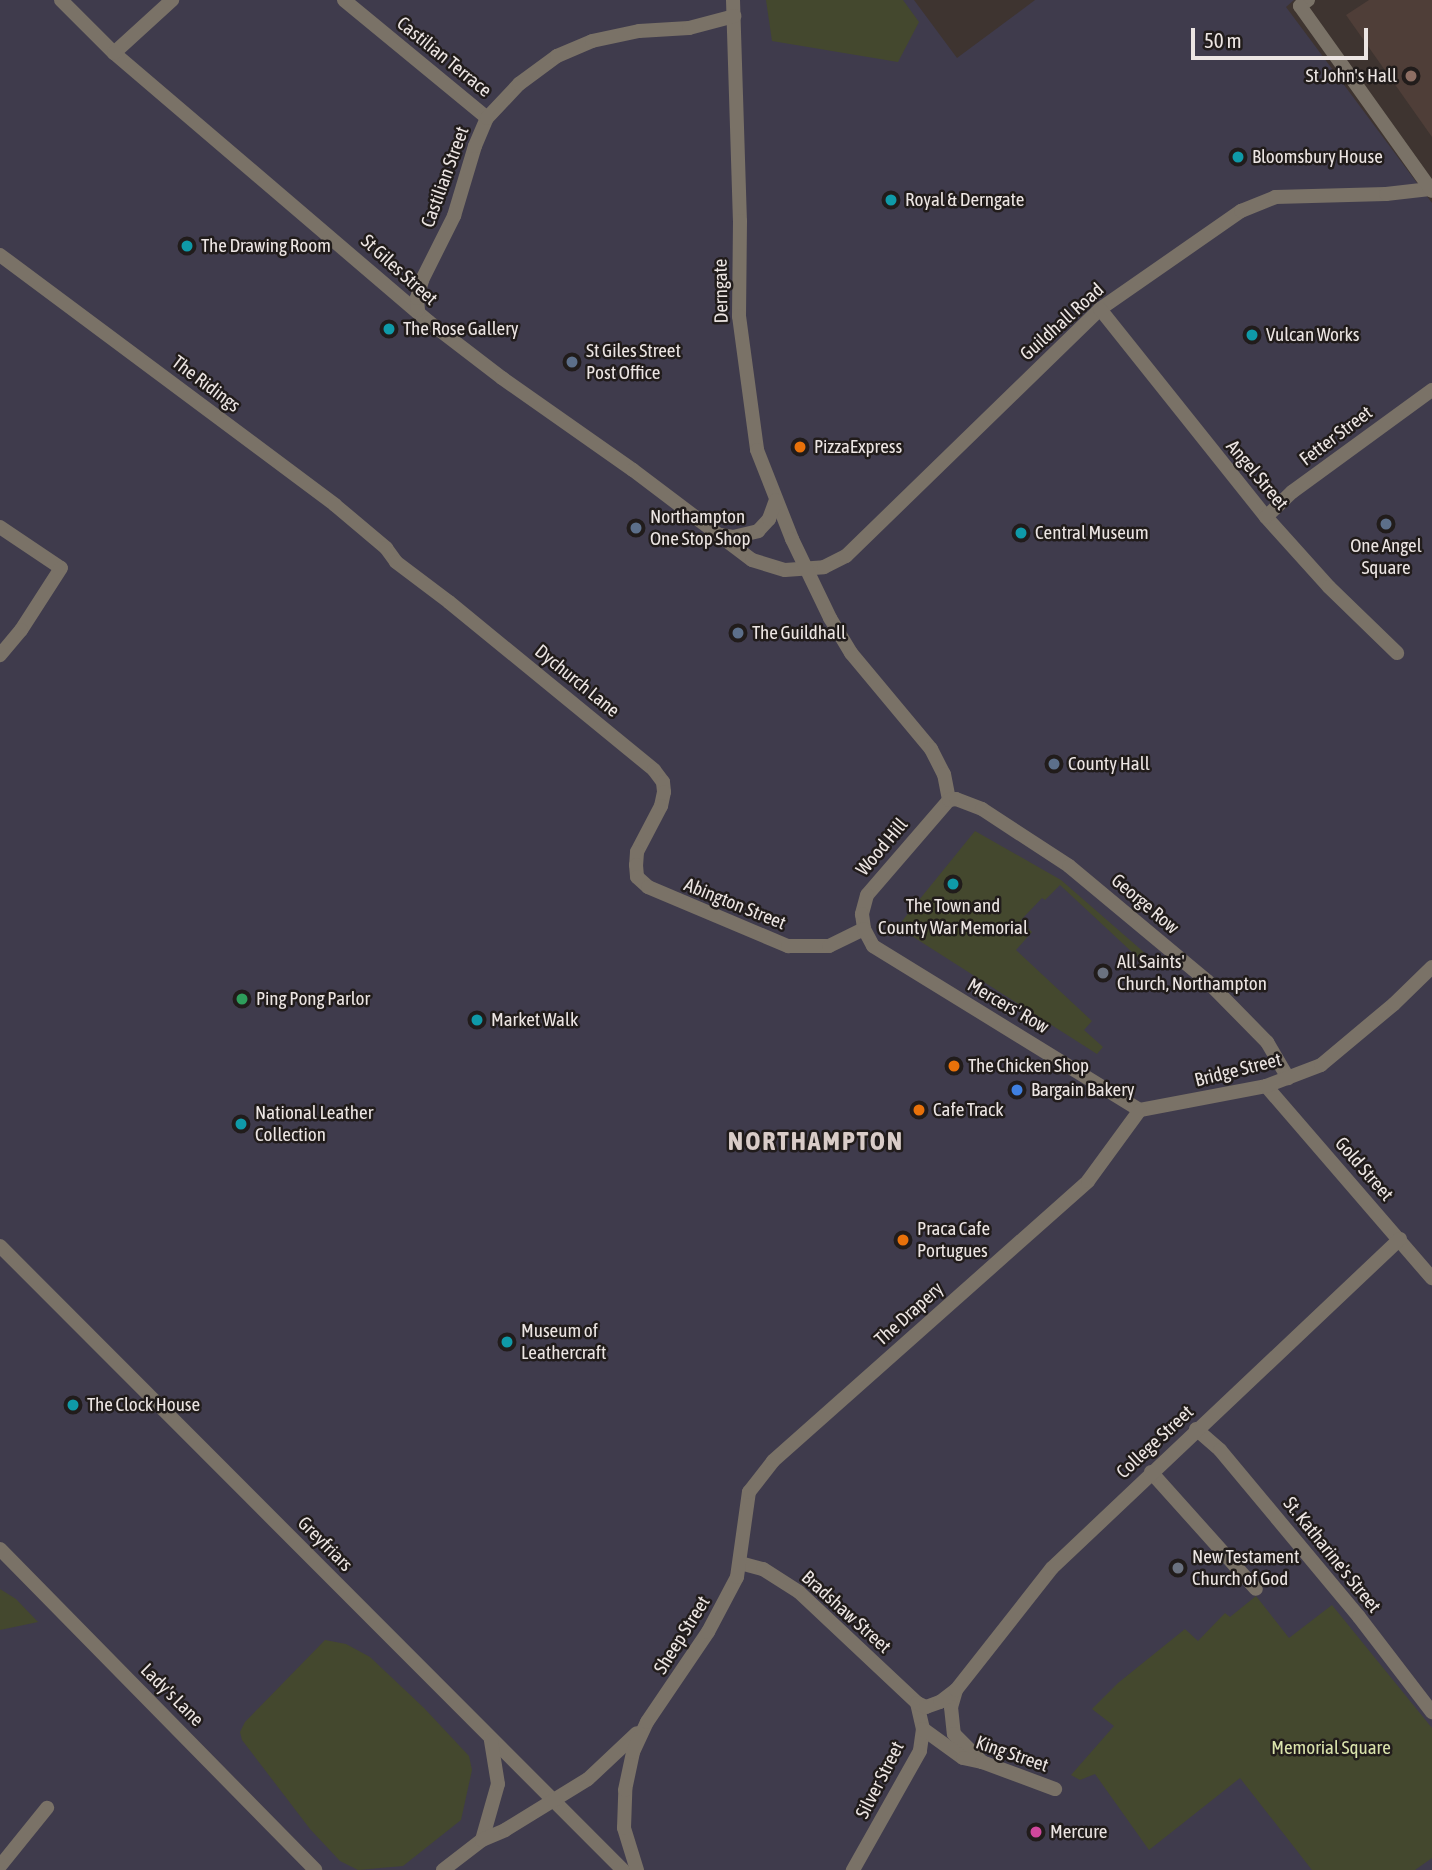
<!DOCTYPE html>
<html>
<head>
<meta charset="utf-8">
<style>
  body { margin:0 }
  #map { position:relative; width:1432px; height:1870px; overflow:hidden; background:#3e3430; font-family:"Asap Condensed",sans-serif }
  div>[style] { position:absolute }
  .commercial>* { inset:0; background:#3f3b4c }
  .built>* { inset:0; background:#4f3e38 }
  .green>* { inset:0; background:#44482e }
  .minor>* { height:14px; margin:-7px; padding:0 7px; transform-origin:7px; border-radius:7px; background:#7a7267 }
  .dots>* { width:19px; height:19px; translate:-50% -50%; box-sizing:border-box; border:4px solid #211c1b; border-radius:50% }
  span { translate:-50% -50%; white-space:nowrap; text-align:center; line-height:1.15; -webkit-text-stroke:5px #211c1b; paint-order:stroke }
  .street-label { font-size:19px; color:#ece5e3 }
  .poi-label { font-size:19px; color:#ece5e3 }
  .right { translate:-100% -50%; text-align:right }
  .left { translate:0 -50%; text-align:left }
  .park-label { font-size:19px; color:#dae3ac }
  .district-label { font-size:26px; color:#d9ccc8; font-weight:700; letter-spacing:2px }
  .scale { position:absolute; left:1191px; top:28px; width:177px; height:32px; box-sizing:border-box; border:4px solid #ece5e3; border-top:0; padding-left:9px; font-size:21px; line-height:24px; white-space:nowrap; color:#ece5e3; -webkit-text-stroke:5px #211c1b; paint-order:stroke }
</style>
</head>
<body>
<div id="map">
  <div class="commercial">
    <i style="clip-path:polygon(0 0,914px 0,957px 58px,1035px 0,1294px 0,1286px 7px,1432px 203px,1432px 1870px,0 1870px)"></i>
  </div>
  <div class="built">
    <i style="clip-path:polygon(1369px 0,1432px 0,1432px 137px,1346px 15px)"></i>
  </div>
  <div class="green">
    <i style="clip-path:polygon(766px 0,903px 0,919px 22px,898px 62px,772px 41px)"></i>
    <i style="clip-path:polygon(975px 831px,1061px 880px,1154px 961px,1148px 967px,1060px 885px,1045px 900px,1042px 898px,1021px 920px,1032px 932px,1016px 950px,1092px 1021px,1084px 1030px,1103px 1047px,1097px 1054px,904px 931px,902px 921px)"></i>
    <i style="clip-path:polygon(0 1589px,16px 1599px,38px 1622px,0 1630px)"></i>
    <i style="clip-path:polygon(1256px 1596px,1289px 1638px,1332px 1605px,1432px 1728px,1432px 1858px,1415px 1870px,1312px 1870px,1240px 1778px,1149px 1850px,1095px 1774px,1080px 1780px,1071px 1775px,1114px 1726px,1092px 1709px,1118px 1683px,1185px 1629px,1198px 1641px,1225px 1613px,1230px 1617px)"></i>
    <i style="clip-path:polygon(325px 1640px,346px 1644px,370px 1657px,424px 1708px,469px 1756px,472px 1770px,461px 1820px,403px 1866px,358px 1870px,340px 1861px,310px 1829px,242px 1740px,240px 1732px,245px 1722px)"></i>
  </div>
  <div class="minor">
    <i style="left:61px;top:0;width:75px;rotate:45deg"></i>
    <i style="left:114px;top:53px;width:414px;rotate:40.5deg"></i>
    <i style="left:429px;top:322px;width:92px;rotate:37.5deg"></i>
    <i style="left:502px;top:378px;width:160px;rotate:35.1deg"></i>
    <i style="left:633px;top:470px;width:149px;rotate:37.1deg"></i>
    <i style="left:752px;top:560px;width:34px;rotate:17deg"></i>
    <i style="left:785px;top:570px;width:39px;rotate:-4deg"></i>
    <i style="left:824px;top:567px;width:25px;rotate:-27deg"></i>
    <i style="left:846px;top:556px;width:354px;rotate:-44.2deg"></i>
    <i style="left:1100px;top:309px;width:172px;rotate:-34.8deg"></i>
    <i style="left:1241px;top:211px;width:37px;rotate:-22deg"></i>
    <i style="left:1275px;top:197px;width:111px;rotate:-1.5deg"></i>
    <i style="left:1386px;top:194px;width:44px;rotate:-6.5deg"></i>
    <i style="left:344px;top:0;width:185px;rotate:39.5deg"></i>
    <i style="left:733px;top:0;width:221px;rotate:88.2deg"></i>
    <i style="left:740px;top:221px;width:95px;rotate:90.6deg"></i>
    <i style="left:739px;top:316px;width:135px;rotate:82.3deg"></i>
    <i style="left:757px;top:450px;width:96px;rotate:68.5deg"></i>
    <i style="left:792px;top:539px;width:88px;rotate:64.3deg"></i>
    <i style="left:830px;top:618px;width:41px;rotate:59deg"></i>
    <i style="left:851px;top:653px;width:125px;rotate:50.2deg"></i>
    <i style="left:931px;top:749px;width:28px;rotate:63deg"></i>
    <i style="left:944px;top:774px;width:26px;rotate:79deg"></i>
    <i style="left:1308px;top:0;width:10px;rotate:143deg"></i>
    <i style="left:1300px;top:6px;width:227px;rotate:54.5deg"></i>
    <i style="left:114px;top:53px;width:79px;rotate:-42.4deg"></i>
    <i style="left:0;top:255px;width:418px;rotate:36.7deg"></i>
    <i style="left:335px;top:505px;width:67px;rotate:40.1deg"></i>
    <i style="left:386px;top:548px;width:17px;rotate:54deg"></i>
    <i style="left:396px;top:562px;width:66px;rotate:37deg"></i>
    <i style="left:449px;top:602px;width:265px;rotate:39.3deg"></i>
    <i style="left:654px;top:770px;width:15px;rotate:53deg"></i>
    <i style="left:663px;top:782px;width:10px;rotate:84deg"></i>
    <i style="left:664px;top:792px;width:14px;rotate:102deg"></i>
    <i style="left:661px;top:806px;width:52px;rotate:117.6deg"></i>
    <i style="left:637px;top:852px;width:13px;rotate:94deg"></i>
    <i style="left:636px;top:865px;width:12px;rotate:85deg"></i>
    <i style="left:637px;top:877px;width:15px;rotate:42deg"></i>
    <i style="left:648px;top:887px;width:152px;rotate:22.9deg"></i>
    <i style="left:788px;top:946px;width:41px"></i>
    <i style="left:829px;top:946px;width:39px;rotate:-26deg"></i>
    <i style="left:1100px;top:309px;width:266px;rotate:51.4deg"></i>
    <i style="left:1266px;top:517px;width:94px;rotate:48deg"></i>
    <i style="left:1329px;top:587px;width:95px;rotate:44.1deg"></i>
    <i style="left:418px;top:310px;width:12px;rotate:-95deg"></i>
    <i style="left:417px;top:298px;width:19px;rotate:-74deg"></i>
    <i style="left:422px;top:280px;width:72px;rotate:-63.4deg"></i>
    <i style="left:454px;top:216px;width:73px;rotate:-73.3deg"></i>
    <i style="left:475px;top:146px;width:30px;rotate:-67deg"></i>
    <i style="left:487px;top:118px;width:47px;rotate:-46.7deg"></i>
    <i style="left:519px;top:84px;width:47px;rotate:-36.4deg"></i>
    <i style="left:557px;top:56px;width:38px;rotate:-23deg"></i>
    <i style="left:592px;top:41px;width:48px;rotate:-12deg"></i>
    <i style="left:639px;top:31px;width:50px;rotate:-3.4deg"></i>
    <i style="left:689px;top:28px;width:47px;rotate:-14.9deg"></i>
    <i style="left:1266px;top:517px;width:36px;rotate:-44deg"></i>
    <i style="left:1292px;top:492px;width:173px;rotate:-36.1deg"></i>
    <i style="left:0;top:527px;width:73px;rotate:33.9deg"></i>
    <i style="left:61px;top:568px;width:74px;rotate:122.8deg"></i>
    <i style="left:21px;top:630px;width:33px;rotate:130deg"></i>
    <i style="left:721px;top:535px;width:12px;rotate:9deg"></i>
    <i style="left:733px;top:537px;width:26px;rotate:-13deg"></i>
    <i style="left:758px;top:531px;width:16px;rotate:-47deg"></i>
    <i style="left:769px;top:519px;width:20px;rotate:-70deg"></i>
    <i style="left:949px;top:800px;width:125px;rotate:130.8deg"></i>
    <i style="left:867px;top:895px;width:20px;rotate:105deg"></i>
    <i style="left:862px;top:914px;width:15px;rotate:82deg"></i>
    <i style="left:864px;top:929px;width:19px;rotate:62deg"></i>
    <i style="left:873px;top:946px;width:313px;rotate:31.6deg"></i>
    <i style="left:949px;top:800px;width:7px;rotate:-8deg"></i>
    <i style="left:956px;top:799px;width:28px;rotate:21deg"></i>
    <i style="left:982px;top:809px;width:104px;rotate:33.2deg"></i>
    <i style="left:1069px;top:866px;width:180px;rotate:39.8deg"></i>
    <i style="left:1207px;top:981px;width:86px;rotate:45.5deg"></i>
    <i style="left:1267px;top:1042px;width:42px;rotate:59.7deg"></i>
    <i style="left:1266px;top:1086px;width:254px;rotate:49.2deg"></i>
    <i style="left:1140px;top:1110px;width:128px;rotate:-10.8deg"></i>
    <i style="left:1266px;top:1086px;width:59px;rotate:-20.9deg"></i>
    <i style="left:1321px;top:1065px;width:95px;rotate:-39.9deg"></i>
    <i style="left:1394px;top:1004px;width:53px;rotate:-44.2deg"></i>
    <i style="left:0;top:1246px;width:882px;rotate:45.05deg"></i>
    <i style="left:1196px;top:1429px;width:32px;rotate:41deg"></i>
    <i style="left:1220px;top:1450px;width:217px;rotate:50.2deg"></i>
    <i style="left:1359px;top:1617px;width:120px;rotate:52.5deg"></i>
    <i style="left:1151px;top:1472px;width:157px;rotate:48.1deg"></i>
    <i style="left:0;top:1549px;width:450px;rotate:45.5deg"></i>
    <i style="left:740px;top:1563px;width:24px;rotate:15deg"></i>
    <i style="left:763px;top:1569px;width:43px;rotate:32.6deg"></i>
    <i style="left:799px;top:1592px;width:162px;rotate:43.2deg"></i>
    <i style="left:917px;top:1703px;width:27px;rotate:77deg"></i>
    <i style="left:923px;top:1729px;width:22px;rotate:98deg"></i>
    <i style="left:920px;top:1751px;width:137px;rotate:119.4deg"></i>
    <i style="left:956px;top:1690px;width:18px;rotate:106deg"></i>
    <i style="left:951px;top:1707px;width:27px;rotate:84deg"></i>
    <i style="left:954px;top:1734px;width:40px;rotate:45deg"></i>
    <i style="left:917px;top:1703px;width:10px;rotate:24deg"></i>
    <i style="left:926px;top:1707px;width:15px;rotate:-20deg"></i>
    <i style="left:940px;top:1702px;width:20px;rotate:-37deg"></i>
    <i style="left:956px;top:1690px;width:155px;rotate:-51.8deg"></i>
    <i style="left:1052px;top:1568px;width:479px;rotate:-43.4deg"></i>
    <i style="left:923px;top:1729px;width:49px;rotate:35.9deg"></i>
    <i style="left:963px;top:1758px;width:19px;rotate:12deg"></i>
    <i style="left:982px;top:1762px;width:78px;rotate:20.3deg"></i>
    <i style="left:482px;top:1840px;width:58px;rotate:-74.1deg"></i>
    <i style="left:498px;top:1784px;width:44px;rotate:-99.2deg"></i>
    <i style="left:0;top:1866px;width:75px;rotate:-51deg"></i>
    <i style="left:443px;top:1870px;width:49px;rotate:-37.6deg"></i>
    <i style="left:482px;top:1840px;width:25px;rotate:-23deg"></i>
    <i style="left:505px;top:1830px;width:97px;rotate:-31.6deg"></i>
    <i style="left:588px;top:1779px;width:67px;rotate:-43.2deg"></i>
    <i style="left:637px;top:1870px;width:44px;rotate:-107.2deg"></i>
    <i style="left:624px;top:1828px;width:38px;rotate:-88deg"></i>
    <i style="left:625px;top:1790px;width:39px;rotate:-78deg"></i>
    <i style="left:633px;top:1752px;width:33px;rotate:-65deg"></i>
    <i style="left:647px;top:1722px;width:109px;rotate:-55.9deg"></i>
    <i style="left:708px;top:1632px;width:62px;rotate:-62.2deg"></i>
    <i style="left:737px;top:1577px;width:86px;rotate:-82deg"></i>
    <i style="left:749px;top:1492px;width:39px;rotate:-52deg"></i>
    <i style="left:773px;top:1461px;width:421px;rotate:-41.6deg"></i>
    <i style="left:1088px;top:1181px;width:88px;rotate:-53.8deg"></i>
  </div>
  <div class="dots">
    <i style="left:1411px;top:76px;background:#8d6e63"></i>
    <i style="left:1238px;top:157px;background:#0f9aa8"></i>
    <i style="left:891px;top:200px;background:#0f9aa8"></i>
    <i style="left:187px;top:246px;background:#0f9aa8"></i>
    <i style="left:389px;top:329px;background:#0f9aa8"></i>
    <i style="left:1252px;top:335px;background:#0f9aa8"></i>
    <i style="left:572px;top:362px;background:#5c6f8a"></i>
    <i style="left:800px;top:447px;background:#e8710a"></i>
    <i style="left:1386px;top:524px;background:#5c6f8a"></i>
    <i style="left:636px;top:528px;background:#5c6f8a"></i>
    <i style="left:1021px;top:533px;background:#0f9aa8"></i>
    <i style="left:738px;top:633px;background:#5c6f8a"></i>
    <i style="left:1054px;top:764px;background:#5c6f8a"></i>
    <i style="left:953px;top:884px;background:#0f9aa8"></i>
    <i style="left:1103px;top:973px;background:#6b7280"></i>
    <i style="left:242px;top:999px;background:#2e9e5b"></i>
    <i style="left:477px;top:1020px;background:#0f9aa8"></i>
    <i style="left:954px;top:1066px;background:#e8710a"></i>
    <i style="left:1017px;top:1090px;background:#3f7fe0"></i>
    <i style="left:919px;top:1110px;background:#e8710a"></i>
    <i style="left:241px;top:1124px;background:#0f9aa8"></i>
    <i style="left:903px;top:1240px;background:#e8710a"></i>
    <i style="left:507px;top:1342px;background:#0f9aa8"></i>
    <i style="left:73px;top:1405px;background:#0f9aa8"></i>
    <i style="left:1178px;top:1568px;background:#6b7280"></i>
    <i style="left:1036px;top:1832px;background:#d1479c"></i>
  </div>
  <div class="street-label">
    <span style="left:444px;top:57px;rotate:39deg">Castilian Terrace</span>
    <span style="left:445px;top:177px;rotate:-70deg">Castilian Street</span>
    <span style="left:399px;top:270px;rotate:42deg">St Giles Street</span>
    <span style="left:721px;top:291px;rotate:-91deg">Derngate</span>
    <span style="left:1062px;top:322px;rotate:-42deg">Guildhall Road</span>
    <span style="left:206px;top:384px;rotate:37deg">The Ridings</span>
    <span style="left:1336px;top:436px;rotate:-37deg">Fetter Street</span>
    <span style="left:1257px;top:475px;rotate:50deg">Angel Street</span>
    <span style="left:577px;top:681px;rotate:39deg">Dychurch Lane</span>
    <span style="left:882px;top:847px;rotate:-50deg">Wood Hill</span>
    <span style="left:735px;top:904px;rotate:22deg">Abington Street</span>
    <span style="left:1145px;top:904px;rotate:40deg">George Row</span>
    <span style="left:1008px;top:1006px;rotate:30deg">Mercers' Row</span>
    <span style="left:1238px;top:1070px;rotate:-14deg">Bridge Street</span>
    <span style="left:1364px;top:1169px;rotate:49deg">Gold Street</span>
    <span style="left:909px;top:1314px;rotate:-42deg">The Drapery</span>
    <span style="left:1155px;top:1442px;rotate:-43deg">College Street</span>
    <span style="left:325px;top:1544px;rotate:45deg">Greyfriars</span>
    <span style="left:1332px;top:1555px;rotate:51deg">St. Katharine's Street</span>
    <span style="left:846px;top:1612px;rotate:42deg">Bradshaw Street</span>
    <span style="left:682px;top:1635px;rotate:-58deg">Sheep Street</span>
    <span style="left:172px;top:1695px;rotate:45deg">Lady's Lane</span>
    <span style="left:1012px;top:1754px;rotate:19deg">King Street</span>
    <span style="left:880px;top:1780px;rotate:-63deg">Silver Street</span>
  </div>
  <div class="poi-label">
    <span class="right" style="left:1397px;top:76px">St John's Hall</span>
    <span class="left" style="left:1252px;top:157px">Bloomsbury House</span>
    <span class="left" style="left:905px;top:200px">Royal &amp; Derngate</span>
    <span class="left" style="left:201px;top:246px">The Drawing Room</span>
    <span class="left" style="left:403px;top:329px">The Rose Gallery</span>
    <span class="left" style="left:1266px;top:335px">Vulcan Works</span>
    <span class="left" style="left:586px;top:362px">St Giles Street<br>Post Office</span>
    <span class="left" style="left:814px;top:447px">PizzaExpress</span>
    <span class="left" style="left:650px;top:528px">Northampton<br>One Stop Shop</span>
    <span class="left" style="left:1035px;top:533px">Central Museum</span>
    <span style="left:1386px;top:557px">One Angel<br>Square</span>
    <span class="left" style="left:752px;top:633px">The Guildhall</span>
    <span class="left" style="left:1068px;top:764px">County Hall</span>
    <span style="left:953px;top:917px">The Town and<br>County War Memorial</span>
    <span class="left" style="left:1117px;top:973px">All Saints'<br>Church, Northampton</span>
    <span class="left" style="left:256px;top:999px">Ping Pong Parlor</span>
    <span class="left" style="left:491px;top:1020px">Market Walk</span>
    <span class="left" style="left:968px;top:1066px">The Chicken Shop</span>
    <span class="left" style="left:1031px;top:1090px">Bargain Bakery</span>
    <span class="left" style="left:933px;top:1110px">Cafe Track</span>
    <span class="left" style="left:255px;top:1124px">National Leather<br>Collection</span>
    <span class="left" style="left:917px;top:1240px">Praca Cafe<br>Portugues</span>
    <span class="left" style="left:521px;top:1342px">Museum of<br>Leathercraft</span>
    <span class="left" style="left:87px;top:1405px">The Clock House</span>
    <span class="left" style="left:1192px;top:1568px">New Testament<br>Church of God</span>
    <span class="left" style="left:1050px;top:1832px">Mercure</span>
  </div>
  <div class="park-label">
    <span style="left:1331px;top:1748px">Memorial Square</span>
  </div>
  <div class="district-label">
    <span style="left:816px;top:1142px">NORTHAMPTON</span>
  </div>
  <div class="scale">50 m</div>
</div>
</body>
</html>
